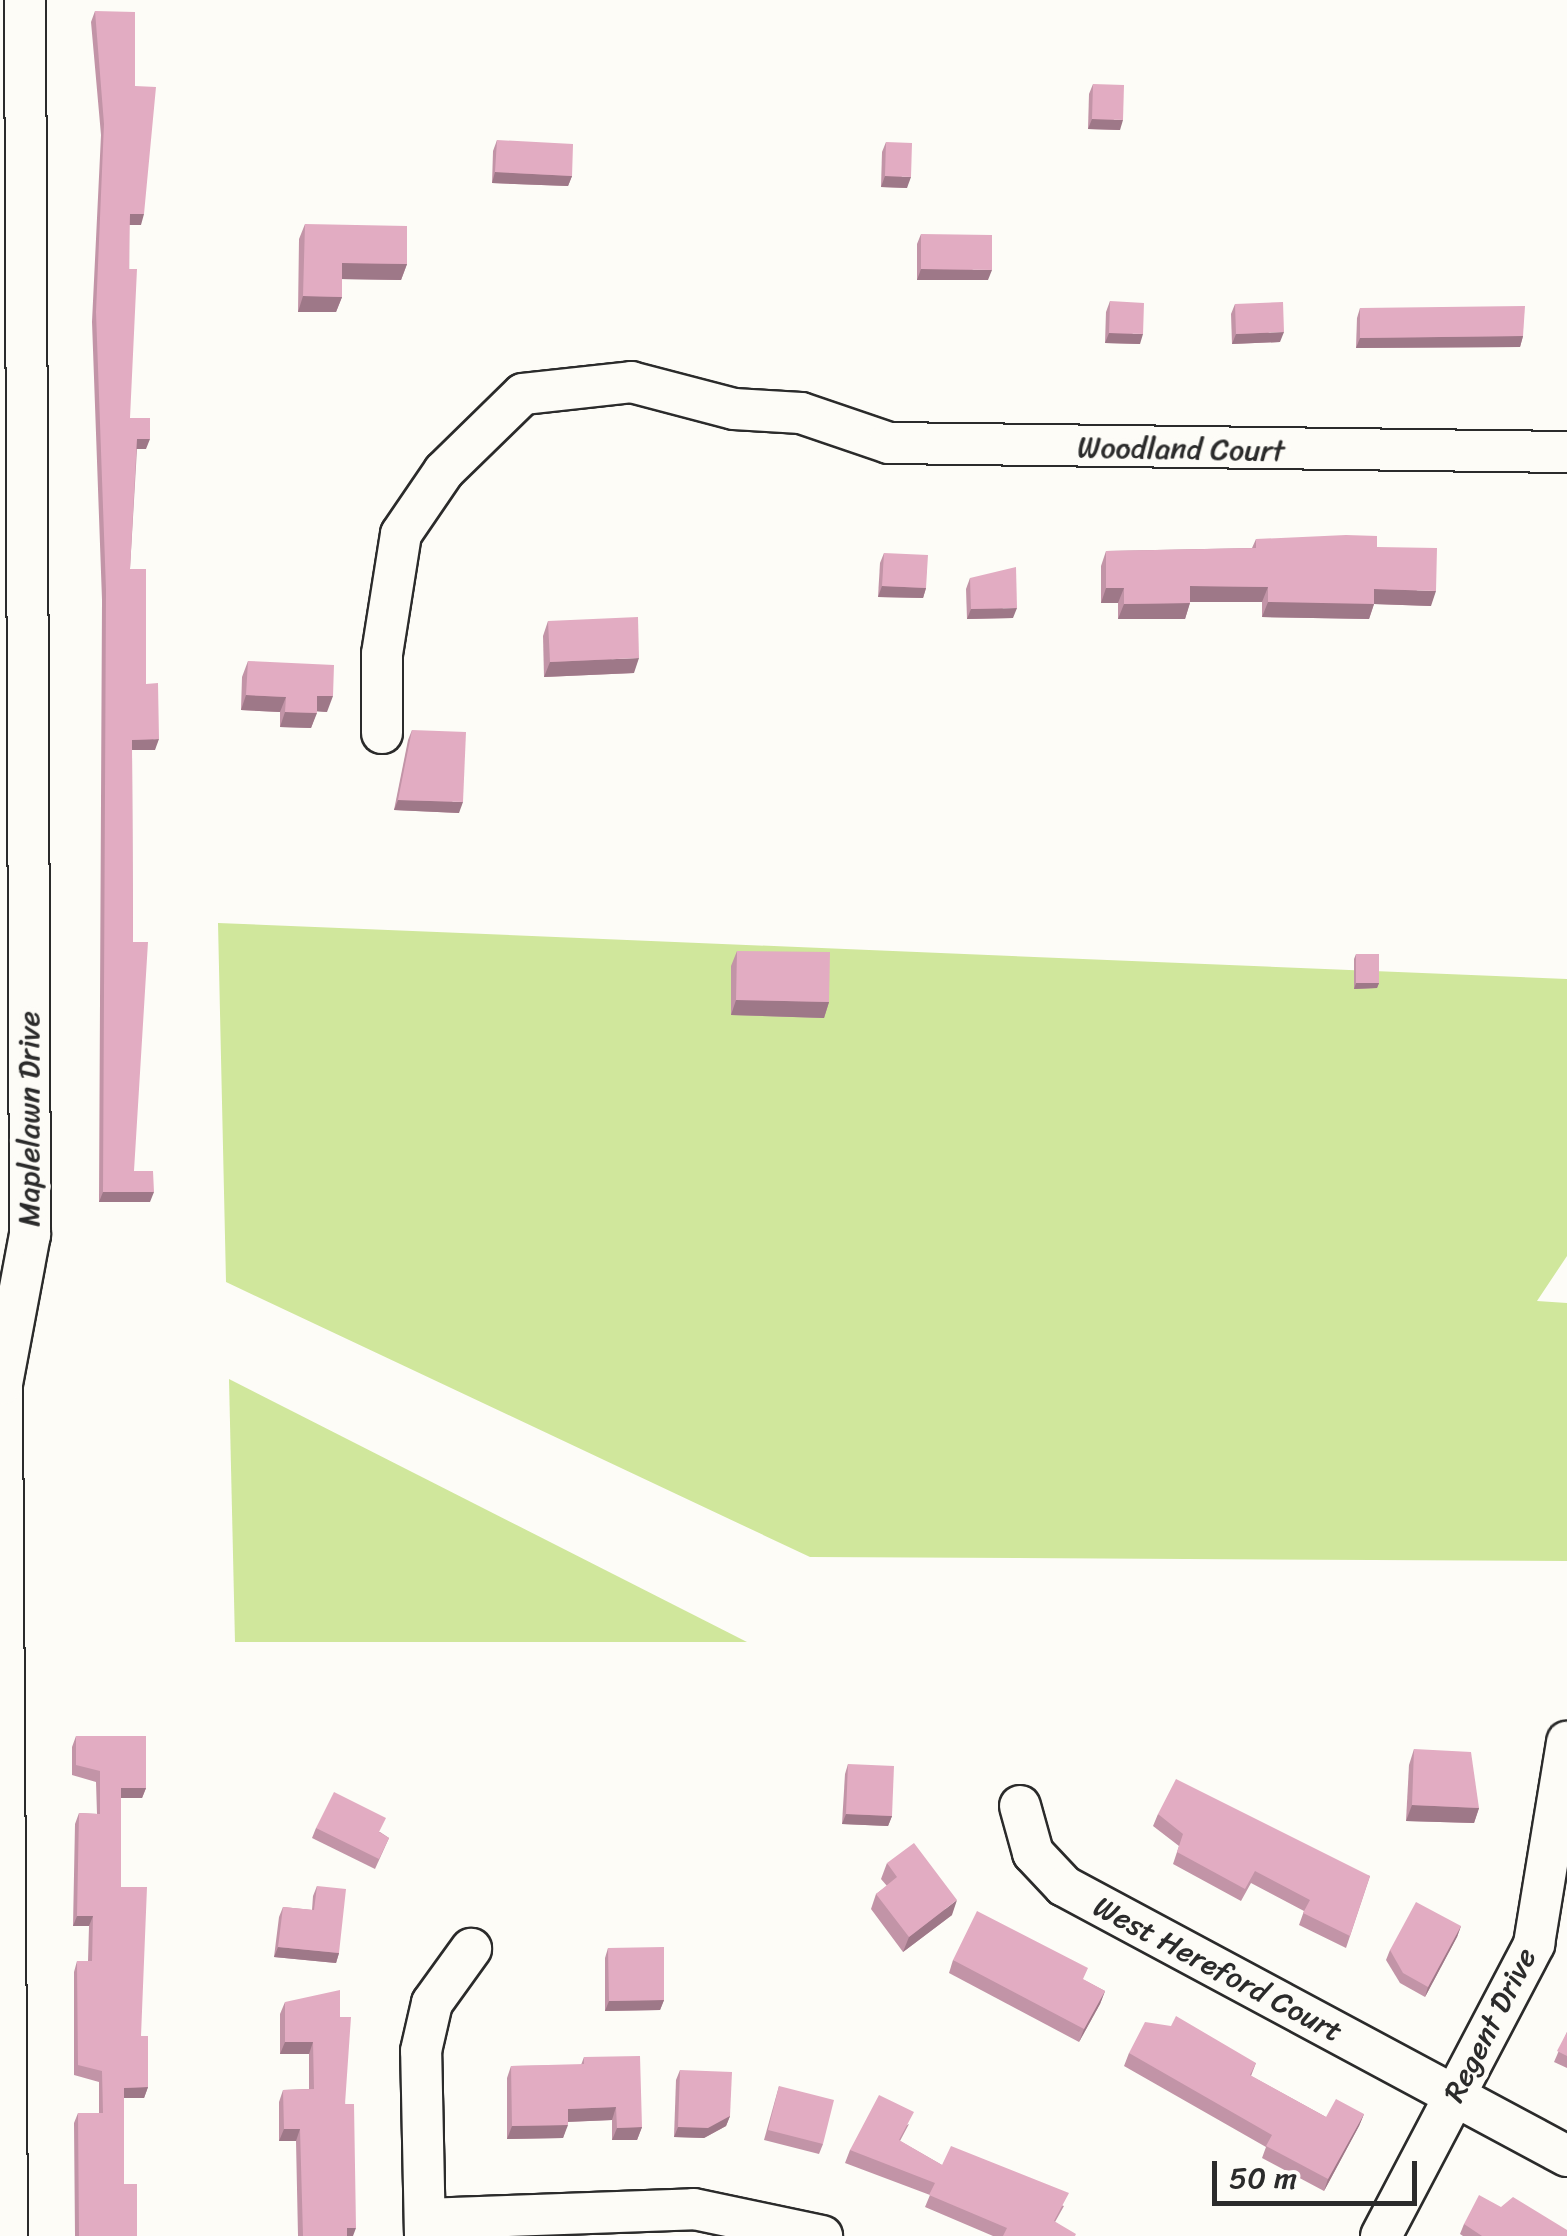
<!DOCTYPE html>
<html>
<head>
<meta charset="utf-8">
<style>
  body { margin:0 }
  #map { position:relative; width:1567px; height:2236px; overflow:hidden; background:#fdfcf7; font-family:Sriracha,sans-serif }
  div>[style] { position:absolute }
  .green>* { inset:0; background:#d0e79c }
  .roads { filter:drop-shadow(2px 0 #2b2b2b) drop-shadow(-2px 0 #2b2b2b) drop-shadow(0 2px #2b2b2b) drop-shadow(0 -2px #2b2b2b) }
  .minor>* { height:40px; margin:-20px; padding:0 20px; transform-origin:20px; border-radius:20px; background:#fdfcf7 }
  .wall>* { inset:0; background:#c294a7 }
  .shaded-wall>* { inset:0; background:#9e7888 }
  .building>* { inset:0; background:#e2acc2 }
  span { translate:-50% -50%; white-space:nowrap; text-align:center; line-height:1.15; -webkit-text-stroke:10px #fdfcf7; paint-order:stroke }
  .street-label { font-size:30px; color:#2b2b2b }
  .scale { position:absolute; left:1212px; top:2161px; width:205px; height:45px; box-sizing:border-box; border:5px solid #2b2b2b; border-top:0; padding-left:12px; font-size:30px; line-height:35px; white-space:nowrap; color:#2b2b2b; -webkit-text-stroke:8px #fdfcf7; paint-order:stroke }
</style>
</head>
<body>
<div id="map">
  <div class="green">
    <i style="clip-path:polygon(218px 923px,1567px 979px,1567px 1256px,1537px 1301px,1567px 1303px,1567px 1561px,810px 1557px,226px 1282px)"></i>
    <i style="clip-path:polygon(229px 1379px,747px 1642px,235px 1642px)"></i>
  </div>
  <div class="roads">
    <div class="minor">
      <i style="left:382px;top:733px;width:79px;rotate:-90deg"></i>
      <i style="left:382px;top:654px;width:121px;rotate:-81deg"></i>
      <i style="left:401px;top:534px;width:76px;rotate:-55.7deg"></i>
      <i style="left:444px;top:471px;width:110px;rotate:-44.3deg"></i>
      <i style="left:523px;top:394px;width:109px;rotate:-6.3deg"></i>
      <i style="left:631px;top:382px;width:106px;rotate:14.7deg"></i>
      <i style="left:734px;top:409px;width:67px;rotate:3.4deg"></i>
      <i style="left:801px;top:413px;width:93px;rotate:18.8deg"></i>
      <i style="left:889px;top:443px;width:678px;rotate:0.76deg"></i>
      <i style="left:1020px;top:1806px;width:49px;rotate:74.5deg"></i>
      <i style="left:1033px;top:1853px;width:45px;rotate:46.8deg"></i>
      <i style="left:1064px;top:1886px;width:571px;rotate:28.23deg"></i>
      <i style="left:425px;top:2219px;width:269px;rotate:-2.1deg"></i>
      <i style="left:694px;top:2209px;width:131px;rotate:11.9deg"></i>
      <i style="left:7px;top:2236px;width:852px;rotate:-90.34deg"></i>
      <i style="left:2px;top:1384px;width:152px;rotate:-79.4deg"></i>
      <i style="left:30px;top:1235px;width:1235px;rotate:-90.23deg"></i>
      <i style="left:425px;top:2236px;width:185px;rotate:-91.2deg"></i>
      <i style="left:421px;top:2051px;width:49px;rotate:-77.1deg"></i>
      <i style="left:432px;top:2003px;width:67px;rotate:-54.2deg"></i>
      <i style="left:1381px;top:2236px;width:330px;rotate:-62.3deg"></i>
      <i style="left:1534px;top:1944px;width:205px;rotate:-80.7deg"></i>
    </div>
  </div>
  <div class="wall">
    <i style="clip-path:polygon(95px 11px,135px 86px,141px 225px,129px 225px,130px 418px,146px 449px,137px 449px,130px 569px,155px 750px,132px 750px,134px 1171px,150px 1202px,99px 1202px,102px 600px,92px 322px,101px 135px,91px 22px)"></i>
    <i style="clip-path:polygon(1093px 84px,1120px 130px,1088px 129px,1089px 94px)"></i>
    <i style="clip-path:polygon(497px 140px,572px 176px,568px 186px,492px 183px,493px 151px)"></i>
    <i style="clip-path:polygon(886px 142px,907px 188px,881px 187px,882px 152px)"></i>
    <i style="clip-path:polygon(305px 224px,407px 264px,401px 280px,342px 279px,342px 297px,336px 312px,298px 312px,299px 239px)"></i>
    <i style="clip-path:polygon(921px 234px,988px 280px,917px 280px,917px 244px)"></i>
    <i style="clip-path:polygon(1110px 301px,1140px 344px,1105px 343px,1106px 312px)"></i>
    <i style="clip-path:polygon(1235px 304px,1280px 342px,1232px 344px,1231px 314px)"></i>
    <i style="clip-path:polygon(1360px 308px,1523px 336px,1520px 347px,1356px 348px,1357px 318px)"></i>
    <i style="clip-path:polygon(1256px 539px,1377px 547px,1431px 606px,1374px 604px,1369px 619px,1262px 617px,1262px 602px,1190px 602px,1185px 619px,1118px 619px,1118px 603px,1101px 603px,1101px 566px,1106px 551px,1252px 548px)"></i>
    <i style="clip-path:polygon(884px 553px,926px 588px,923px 598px,878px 597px,880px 563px)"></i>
    <i style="clip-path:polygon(970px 578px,1013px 618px,967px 619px,966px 589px)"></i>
    <i style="clip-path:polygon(548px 621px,634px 673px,544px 677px,543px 636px)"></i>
    <i style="clip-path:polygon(248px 661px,327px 712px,317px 711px,311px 728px,280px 727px,280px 712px,241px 710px,242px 677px)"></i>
    <i style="clip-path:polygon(412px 730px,459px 813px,394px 810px,408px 740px)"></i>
    <i style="clip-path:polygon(737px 951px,829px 1002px,824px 1018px,731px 1015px,731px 966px)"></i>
    <i style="clip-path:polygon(1356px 954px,1379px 983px,1377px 988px,1354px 989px,1354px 959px)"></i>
    <i style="clip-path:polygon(76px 1736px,146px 1788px,142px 1798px,121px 1798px,121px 1887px,148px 2087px,144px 2098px,124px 2098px,124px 2184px,137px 2236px,75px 2236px,74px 2123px,78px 2113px,99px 2113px,99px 2082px,74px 2075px,74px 1972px,77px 1961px,88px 1961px,89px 1926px,73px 1926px,75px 1824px,79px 1813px,97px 1814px,96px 1782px,72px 1775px,72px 1747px)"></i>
    <i style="clip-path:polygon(1414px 1749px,1479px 1808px,1474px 1823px,1406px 1821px,1409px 1765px)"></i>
    <i style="clip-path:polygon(848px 1764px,892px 1816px,888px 1826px,842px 1824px,845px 1774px)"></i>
    <i style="clip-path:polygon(1158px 1814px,1370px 1876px,1346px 1948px,1299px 1925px,1304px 1911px,1251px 1883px,1241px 1901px,1173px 1864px,1179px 1846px,1153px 1826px)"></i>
    <i style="clip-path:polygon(316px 1828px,380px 1832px,389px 1838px,375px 1869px,312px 1838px)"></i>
    <i style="clip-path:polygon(887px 1863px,952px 1915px,903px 1952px,871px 1909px,876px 1894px,887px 1886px,881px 1879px)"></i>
    <i style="clip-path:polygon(317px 1886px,339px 1953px,336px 1963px,274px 1957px,279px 1917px,283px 1907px,312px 1910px,313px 1896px)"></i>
    <i style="clip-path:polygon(1461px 1926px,1457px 1937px,1425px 1997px,1400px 1983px,1386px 1960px,1390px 1950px)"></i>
    <i style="clip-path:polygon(608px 1948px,664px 2000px,660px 2010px,605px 2011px,605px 1958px)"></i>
    <i style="clip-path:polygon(953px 1960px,1084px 1980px,1105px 1991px,1100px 2004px,1079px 2042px,949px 1973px)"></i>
    <i style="clip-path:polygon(285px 2002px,340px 2017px,353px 2236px,298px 2236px,296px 2141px,279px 2141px,279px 2102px,283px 2090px,309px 2089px,309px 2054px,280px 2054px,280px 2014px)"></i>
    <i style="clip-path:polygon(1567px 2032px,1567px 2068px,1554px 2062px)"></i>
    <i style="clip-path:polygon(1129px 2053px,1256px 2063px,1251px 2076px,1326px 2117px,1364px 2114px,1359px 2126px,1324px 2191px,1262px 2158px,1266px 2147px,1124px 2066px)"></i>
    <i style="clip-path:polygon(584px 2057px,642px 2127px,637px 2140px,612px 2140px,612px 2120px,568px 2122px,563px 2138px,507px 2139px,507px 2078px,511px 2066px,581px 2065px)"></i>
    <i style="clip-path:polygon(680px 2070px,730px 2116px,726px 2126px,704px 2138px,674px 2137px,676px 2080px)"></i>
    <i style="clip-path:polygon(779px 2086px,823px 2144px,819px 2154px,764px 2140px)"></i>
    <i style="clip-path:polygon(909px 2124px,900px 2141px,942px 2165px,1064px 2206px,1055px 2222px,1075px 2236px,993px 2236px,925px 2207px,930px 2195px,845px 2163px,850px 2150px)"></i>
    <i style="clip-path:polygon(1501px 2207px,1567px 2236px,1463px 2236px,1460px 2234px,1464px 2224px)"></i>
  </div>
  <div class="shaded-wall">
    <i style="clip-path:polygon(1092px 119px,1123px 120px,1120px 130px,1088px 129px)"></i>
    <i style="clip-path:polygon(495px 172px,572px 176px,568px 186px,492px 183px)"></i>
    <i style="clip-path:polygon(885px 176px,911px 177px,907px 188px,881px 187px)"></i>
    <i style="clip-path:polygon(130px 214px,144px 214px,141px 225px,126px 225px)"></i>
    <i style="clip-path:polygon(342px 263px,407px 264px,401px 280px,337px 279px)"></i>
    <i style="clip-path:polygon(921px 269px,992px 270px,988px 280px,917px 280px)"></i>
    <i style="clip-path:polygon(303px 296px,342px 297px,336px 312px,298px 312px)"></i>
    <i style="clip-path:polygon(1284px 332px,1280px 342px,1232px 344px,1236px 334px)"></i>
    <i style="clip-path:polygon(1109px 333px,1143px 334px,1140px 344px,1105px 343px)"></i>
    <i style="clip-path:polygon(1523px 336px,1520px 347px,1356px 348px,1360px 338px)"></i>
    <i style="clip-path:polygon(137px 439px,150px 439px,146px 449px,133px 449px)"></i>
    <i style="clip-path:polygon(882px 586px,926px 588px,923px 598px,878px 597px)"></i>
    <i style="clip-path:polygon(1190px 586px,1268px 587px,1262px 602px,1185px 602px)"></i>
    <i style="clip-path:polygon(1106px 588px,1124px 588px,1118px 603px,1101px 603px)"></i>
    <i style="clip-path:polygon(1374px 589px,1436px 591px,1431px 606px,1374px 604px,1369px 619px,1262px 617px,1268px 602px)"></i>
    <i style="clip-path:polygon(1190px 603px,1185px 619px,1118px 619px,1124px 604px)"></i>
    <i style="clip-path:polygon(1017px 608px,1013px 618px,967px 619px,971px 609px)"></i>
    <i style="clip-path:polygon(639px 658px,634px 673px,544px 677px,550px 662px)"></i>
    <i style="clip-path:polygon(246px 695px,286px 697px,280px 712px,241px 710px)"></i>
    <i style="clip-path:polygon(317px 696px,333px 696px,327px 712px,311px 711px)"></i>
    <i style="clip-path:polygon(285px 712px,317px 713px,311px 728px,280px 727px)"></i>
    <i style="clip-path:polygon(159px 739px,155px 750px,128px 750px,132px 740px)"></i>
    <i style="clip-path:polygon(398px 800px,463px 802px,459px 813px,394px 810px)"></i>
    <i style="clip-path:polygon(1356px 983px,1379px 983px,1377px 988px,1354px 989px)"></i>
    <i style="clip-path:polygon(736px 1000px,829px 1002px,824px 1018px,731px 1015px)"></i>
    <i style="clip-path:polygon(103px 1192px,154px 1192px,150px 1202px,99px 1202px)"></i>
    <i style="clip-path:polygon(121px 1788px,146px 1788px,142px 1798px,117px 1798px)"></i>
    <i style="clip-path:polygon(1412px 1805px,1479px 1808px,1474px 1823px,1406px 1821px)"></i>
    <i style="clip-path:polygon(846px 1814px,892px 1816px,888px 1826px,842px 1824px)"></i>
    <i style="clip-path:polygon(957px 1900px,952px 1915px,903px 1952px,909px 1937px)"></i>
    <i style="clip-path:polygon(77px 1916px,93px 1916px,89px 1926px,73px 1926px)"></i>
    <i style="clip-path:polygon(1461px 1926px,1457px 1937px,1425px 1997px,1428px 1987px)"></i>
    <i style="clip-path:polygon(278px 1947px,339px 1953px,336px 1963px,274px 1957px)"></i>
    <i style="clip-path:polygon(1105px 1991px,1100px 2004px,1079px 2042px,1084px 2029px)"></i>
    <i style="clip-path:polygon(664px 2000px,660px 2010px,605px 2011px,609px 2001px)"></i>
    <i style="clip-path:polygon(285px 2042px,313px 2042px,309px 2054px,280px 2054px)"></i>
    <i style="clip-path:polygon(148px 2087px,144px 2098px,120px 2098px,124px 2088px)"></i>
    <i style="clip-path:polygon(616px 2107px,612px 2120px,563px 2122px,568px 2109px)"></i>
    <i style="clip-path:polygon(1364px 2114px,1359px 2126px,1324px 2191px,1328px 2179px)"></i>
    <i style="clip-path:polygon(730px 2116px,726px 2126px,704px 2138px,674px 2137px,678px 2127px)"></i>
    <i style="clip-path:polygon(568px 2125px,563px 2138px,507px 2139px,512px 2126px)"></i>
    <i style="clip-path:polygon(642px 2127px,637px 2140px,612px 2140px,617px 2128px)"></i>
    <i style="clip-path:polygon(284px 2129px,300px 2129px,296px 2141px,279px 2141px)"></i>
    <i style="clip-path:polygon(347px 2228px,356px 2228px,353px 2236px,344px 2236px)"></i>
  </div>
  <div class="building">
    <i style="clip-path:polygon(95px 11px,135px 12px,135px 86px,156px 87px,144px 214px,130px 214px,129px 269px,137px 269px,130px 418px,150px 418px,150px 439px,137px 439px,130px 569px,146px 569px,146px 684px,158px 683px,159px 739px,132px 740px,133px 942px,148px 942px,134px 1171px,153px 1171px,154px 1192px,103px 1192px,106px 590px,96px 312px,104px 124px)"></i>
    <i style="clip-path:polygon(1093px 84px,1124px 85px,1123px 120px,1092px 119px)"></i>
    <i style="clip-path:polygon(497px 140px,573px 144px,572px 176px,495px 172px)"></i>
    <i style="clip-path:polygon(886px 142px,912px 143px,911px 177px,885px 176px)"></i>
    <i style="clip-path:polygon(305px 224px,407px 226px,407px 264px,342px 263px,342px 297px,303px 296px)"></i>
    <i style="clip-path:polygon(921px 234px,992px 235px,992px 270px,921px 269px)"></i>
    <i style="clip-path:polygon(1110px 301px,1144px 303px,1143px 334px,1109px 333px)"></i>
    <i style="clip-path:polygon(1283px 302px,1284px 332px,1236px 334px,1235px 304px)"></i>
    <i style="clip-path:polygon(1525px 306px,1523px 336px,1360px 338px,1360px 308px)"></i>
    <i style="clip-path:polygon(1346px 535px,1377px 536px,1377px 547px,1437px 548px,1436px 591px,1374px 589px,1374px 604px,1268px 602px,1268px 587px,1190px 586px,1190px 603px,1124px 604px,1124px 588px,1106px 588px,1106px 551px,1256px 548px,1256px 539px)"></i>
    <i style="clip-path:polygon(884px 553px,928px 555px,926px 588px,882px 586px)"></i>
    <i style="clip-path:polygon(1016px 567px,1017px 608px,971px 609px,970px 578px)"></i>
    <i style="clip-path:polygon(638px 617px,639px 658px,550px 662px,548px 621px)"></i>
    <i style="clip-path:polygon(248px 661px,334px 665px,333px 696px,317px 696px,317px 713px,285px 712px,286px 697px,246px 695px)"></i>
    <i style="clip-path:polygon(412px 730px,466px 732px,463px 802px,398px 800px)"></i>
    <i style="clip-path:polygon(737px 951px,830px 952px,829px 1002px,736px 1000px)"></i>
    <i style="clip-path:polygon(1356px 954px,1379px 954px,1379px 983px,1356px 983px)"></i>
    <i style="clip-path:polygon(76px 1736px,146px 1736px,146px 1788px,121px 1788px,121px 1887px,147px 1887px,141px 2036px,148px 2036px,148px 2087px,124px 2088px,124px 2184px,137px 2184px,137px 2236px,79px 2236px,78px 2113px,103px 2113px,102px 2071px,78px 2065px,77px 1961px,92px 1961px,93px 1916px,77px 1916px,79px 1813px,100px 1814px,100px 1771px,76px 1765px)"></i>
    <i style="clip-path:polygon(1414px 1749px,1471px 1752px,1479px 1808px,1412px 1805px)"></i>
    <i style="clip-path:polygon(848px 1764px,894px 1766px,892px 1816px,846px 1814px)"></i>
    <i style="clip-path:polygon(1176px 1779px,1370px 1876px,1350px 1936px,1303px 1913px,1310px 1900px,1255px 1871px,1245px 1889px,1177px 1852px,1183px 1834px,1158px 1814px)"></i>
    <i style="clip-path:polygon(334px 1792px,386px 1818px,379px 1832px,389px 1838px,379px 1859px,316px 1828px)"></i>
    <i style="clip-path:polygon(914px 1843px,957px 1900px,909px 1937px,876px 1894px,897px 1877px,887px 1863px)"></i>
    <i style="clip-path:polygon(317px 1886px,346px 1889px,339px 1953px,278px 1947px,283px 1907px,314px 1910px)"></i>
    <i style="clip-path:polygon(1416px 1902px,1461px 1926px,1428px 1987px,1403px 1973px,1390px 1950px)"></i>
    <i style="clip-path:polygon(977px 1911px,1088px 1968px,1083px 1979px,1105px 1991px,1084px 2029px,953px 1960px)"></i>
    <i style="clip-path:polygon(664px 1947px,664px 2000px,609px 2001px,608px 1948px)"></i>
    <i style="clip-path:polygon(340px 1990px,340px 2017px,351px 2017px,345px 2104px,354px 2104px,356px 2228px,347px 2228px,347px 2236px,303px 2236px,300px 2129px,284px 2129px,283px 2090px,314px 2089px,313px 2042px,285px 2042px,285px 2002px)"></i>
    <i style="clip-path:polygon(1176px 2016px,1256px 2063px,1250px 2075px,1326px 2117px,1336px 2099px,1364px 2114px,1328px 2179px,1266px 2146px,1272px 2135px,1129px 2053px,1145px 2022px,1171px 2026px)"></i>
    <i style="clip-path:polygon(1567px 2032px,1567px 2056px,1557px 2051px)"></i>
    <i style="clip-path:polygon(640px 2056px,642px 2127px,617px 2128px,616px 2107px,568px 2109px,568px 2125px,512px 2126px,511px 2066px,584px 2064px,584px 2057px)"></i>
    <i style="clip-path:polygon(680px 2070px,732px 2072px,730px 2116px,708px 2128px,678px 2127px)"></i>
    <i style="clip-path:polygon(779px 2086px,834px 2100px,823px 2144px,768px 2130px)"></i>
    <i style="clip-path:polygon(879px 2095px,914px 2112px,899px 2140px,942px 2165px,951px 2146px,1069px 2193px,1054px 2221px,1076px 2234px,1075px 2236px,1003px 2236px,1007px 2228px,929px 2195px,935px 2183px,850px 2150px)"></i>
    <i style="clip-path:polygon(1479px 2195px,1501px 2207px,1513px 2197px,1567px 2230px,1567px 2236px,1482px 2236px,1464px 2224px)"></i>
  </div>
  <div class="street-label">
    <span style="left:1181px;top:449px;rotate:1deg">Woodland Court</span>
    <span style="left:29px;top:1119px;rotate:-90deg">Maplelawn Drive</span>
    <span style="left:1218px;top:1969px;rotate:28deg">West Hereford Court</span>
    <span style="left:1490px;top:2025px;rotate:-63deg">Regent Drive</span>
  </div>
  <div class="scale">50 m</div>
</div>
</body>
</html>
